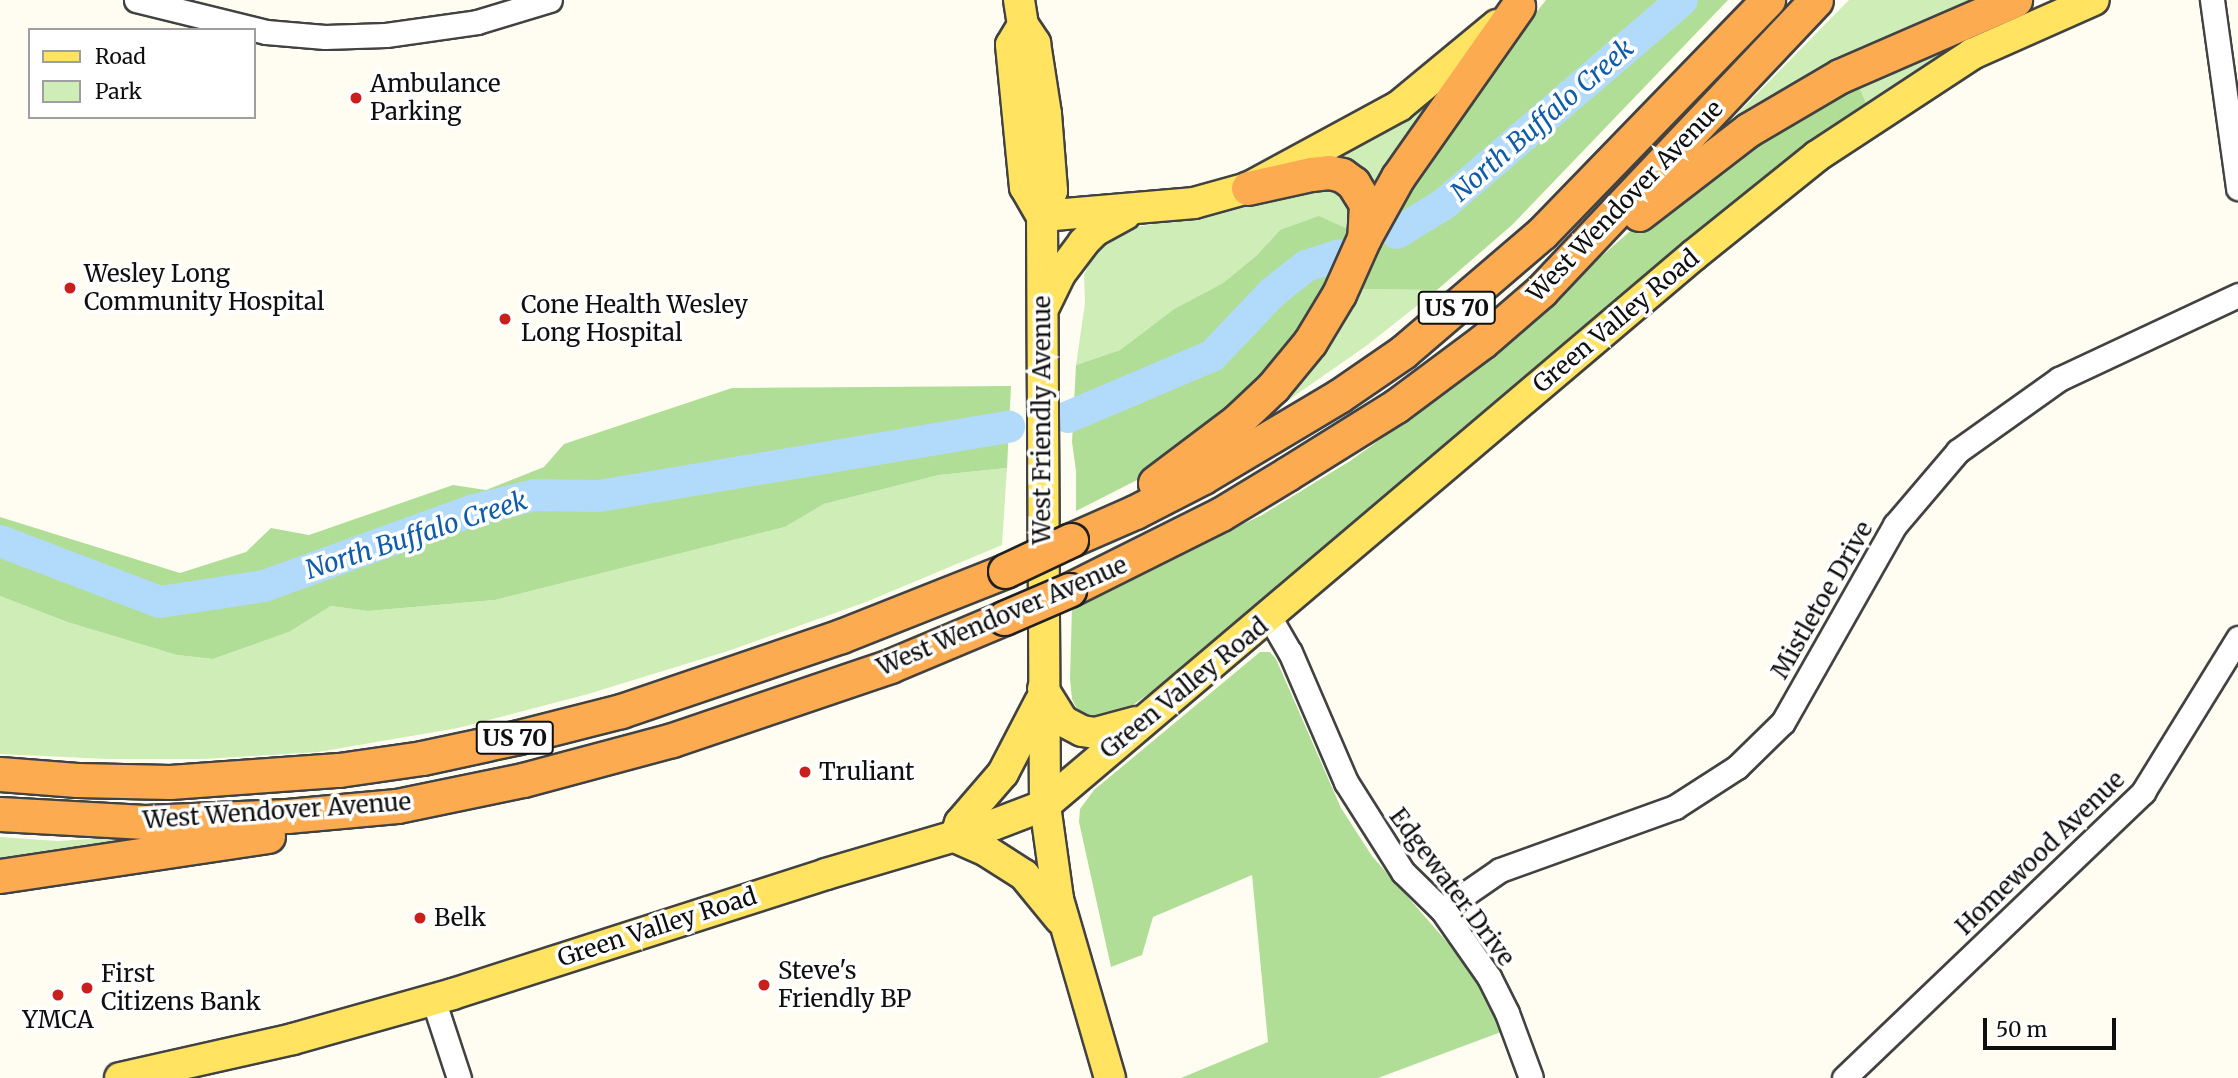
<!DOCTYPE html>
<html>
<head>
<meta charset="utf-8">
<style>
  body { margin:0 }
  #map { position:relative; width:2238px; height:1078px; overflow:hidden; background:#fffdf1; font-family:Merriweather,serif }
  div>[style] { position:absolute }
  .green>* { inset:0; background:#cfedb7 }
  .forest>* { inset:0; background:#b1de96 }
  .river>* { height:32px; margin:-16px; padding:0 16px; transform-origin:16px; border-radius:16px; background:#b2dafa }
  .roads { filter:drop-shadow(2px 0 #424242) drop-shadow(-2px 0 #424242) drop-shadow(0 2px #424242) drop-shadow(0 -2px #424242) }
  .minor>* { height:23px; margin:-11.5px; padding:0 11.5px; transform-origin:11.5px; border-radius:11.5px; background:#fff }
  .major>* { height:30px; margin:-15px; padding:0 15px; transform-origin:15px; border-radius:15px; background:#ffe361 }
  .highway>* { height:33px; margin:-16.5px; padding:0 16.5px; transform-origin:16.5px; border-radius:16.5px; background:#fdab51 }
  .bridges { filter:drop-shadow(2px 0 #202020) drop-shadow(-2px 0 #202020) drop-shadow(0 2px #202020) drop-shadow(0 -2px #202020) }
  .highway-bridge>* { height:33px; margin:-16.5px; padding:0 16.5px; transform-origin:16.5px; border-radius:16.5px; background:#fdab51 }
  .dots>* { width:19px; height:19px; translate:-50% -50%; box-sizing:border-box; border:4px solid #fff; border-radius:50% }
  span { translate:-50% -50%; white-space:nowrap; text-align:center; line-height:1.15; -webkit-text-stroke:7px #fff; paint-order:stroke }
  .shield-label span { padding:2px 5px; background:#fff; border:2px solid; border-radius:5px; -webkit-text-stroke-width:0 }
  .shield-label { font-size:23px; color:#0f0f0f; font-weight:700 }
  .poi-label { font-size:24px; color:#0f0f0f }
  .left { translate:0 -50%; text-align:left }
  .street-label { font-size:24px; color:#0f0f0f }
  .water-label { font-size:26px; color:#0f5caa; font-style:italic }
  .legend { position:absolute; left:28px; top:28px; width:228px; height:91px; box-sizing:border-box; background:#fff; border:2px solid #9f9f9f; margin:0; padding:9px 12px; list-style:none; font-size:21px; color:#0f0f0f }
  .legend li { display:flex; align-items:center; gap:14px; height:35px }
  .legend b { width:35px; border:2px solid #9f9f9f }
  .scale { position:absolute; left:1983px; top:1018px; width:133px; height:32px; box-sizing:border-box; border:4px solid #0f0f0f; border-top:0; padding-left:9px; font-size:21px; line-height:24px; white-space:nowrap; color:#0f0f0f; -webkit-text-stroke:5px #fff; paint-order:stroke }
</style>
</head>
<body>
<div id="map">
  <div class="green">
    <i style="clip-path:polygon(1849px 0,1980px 0,1742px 120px,1737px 114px)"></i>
    <i style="clip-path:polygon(2013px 19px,1931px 63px,1866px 103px,1856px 79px)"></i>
    <i style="clip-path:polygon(1438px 88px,1442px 92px,1374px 195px,1331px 159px)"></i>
    <i style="clip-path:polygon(1335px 185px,1351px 202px,1354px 232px,1280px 230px,1256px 256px,1223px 283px,1174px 309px,1120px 350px,1076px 365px,1085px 303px,1084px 275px,1098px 244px,1123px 229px,1210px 215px,1257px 200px)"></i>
    <i style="clip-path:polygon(1355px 289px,1437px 290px,1366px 346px,1234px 438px)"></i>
    <i style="clip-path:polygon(1007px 468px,1002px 545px,866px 602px,728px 651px,588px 694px,458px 728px,318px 752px,204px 759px,107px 759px,0 754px,0 596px,67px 622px,177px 655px,213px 659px,289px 632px,331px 606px,368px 611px,495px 600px,785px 527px,824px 504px,939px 475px)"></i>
    <i style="clip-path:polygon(186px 833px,0 864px,0 837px,58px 841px)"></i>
  </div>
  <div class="forest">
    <i style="clip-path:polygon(1546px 0,1728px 0,1512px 225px,1437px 290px,1355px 289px,1398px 196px,1484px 78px)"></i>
    <i style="clip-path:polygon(1856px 79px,1866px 103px,1783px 162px,1715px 218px,1189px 665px,1126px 710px,1095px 721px,1077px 709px,1072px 699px,1070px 679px,1072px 606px,1262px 515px,1350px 461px,1437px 399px,1643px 220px,1740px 147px)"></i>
    <i style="clip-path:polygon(1319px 216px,1354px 232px,1328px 286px,1290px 345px,1244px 398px,1141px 478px,1076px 511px,1076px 471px,1072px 442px,1076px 365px,1120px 350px,1174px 309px,1223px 283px,1256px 256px,1280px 230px)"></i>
    <i style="clip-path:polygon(1011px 386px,1007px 468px,939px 475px,824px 504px,785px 527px,495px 600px,368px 611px,331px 606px,289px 632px,213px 659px,177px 655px,67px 622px,0 596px,0 517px,180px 573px,246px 552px,271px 528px,309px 535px,453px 485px,486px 490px,544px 467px,564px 444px,732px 388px)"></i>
    <i style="clip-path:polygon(1260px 652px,1270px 652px,1276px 659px,1341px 808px,1372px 856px,1461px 958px,1484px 992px,1501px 1032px,1378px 1078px,1181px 1078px,1268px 1042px,1252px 875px,1153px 917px,1142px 955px,1111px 967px,1079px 822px,1080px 809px,1094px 790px)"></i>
  </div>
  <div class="river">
    <i style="left:1397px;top:233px;width:55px;rotate:-31.7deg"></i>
    <i style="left:1444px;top:204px;width:313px;rotate:-40.6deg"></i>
    <i style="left:1068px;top:417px;width:156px;rotate:-23deg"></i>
    <i style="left:1212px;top:356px;width:88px;rotate:-46.4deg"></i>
    <i style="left:1273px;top:292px;width:42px;rotate:-38.2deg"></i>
    <i style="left:1306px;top:266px;width:35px;rotate:-18deg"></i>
    <i style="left:0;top:541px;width:171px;rotate:20.9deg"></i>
    <i style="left:160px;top:602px;width:105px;rotate:-8.7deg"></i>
    <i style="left:264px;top:586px;width:223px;rotate:-19.9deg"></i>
    <i style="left:474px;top:510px;width:63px;rotate:-13.8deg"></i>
    <i style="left:535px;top:495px;width:64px;rotate:0.9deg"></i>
    <i style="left:599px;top:496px;width:416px;rotate:-9.6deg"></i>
  </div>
  <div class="roads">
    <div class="minor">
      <i style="left:136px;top:0;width:134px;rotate:13.8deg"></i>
      <i style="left:266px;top:32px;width:59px;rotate:4.8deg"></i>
      <i style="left:325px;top:37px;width:61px;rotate:-1.9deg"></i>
      <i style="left:386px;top:35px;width:92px;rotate:-8.1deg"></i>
      <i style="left:477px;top:22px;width:76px;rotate:-16.8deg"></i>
      <i style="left:2212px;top:0;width:190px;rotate:82.1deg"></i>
      <i style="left:1270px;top:618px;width:39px;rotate:60deg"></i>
      <i style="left:1290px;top:652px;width:142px;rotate:66.7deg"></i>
      <i style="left:1346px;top:782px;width:107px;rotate:57.7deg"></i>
      <i style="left:1403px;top:872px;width:54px;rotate:44.3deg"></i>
      <i style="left:1442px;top:910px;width:82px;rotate:55deg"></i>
      <i style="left:1489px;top:977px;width:40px;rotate:63.4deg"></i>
      <i style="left:1507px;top:1013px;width:69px;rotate:69.7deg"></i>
      <i style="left:1442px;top:910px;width:70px;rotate:-34.6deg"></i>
      <i style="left:1500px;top:870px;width:186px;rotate:-19.8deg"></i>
      <i style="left:1675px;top:807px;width:74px;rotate:-32.8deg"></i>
      <i style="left:1737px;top:767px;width:64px;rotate:-44.4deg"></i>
      <i style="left:1783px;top:722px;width:227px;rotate:-60.4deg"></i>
      <i style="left:1895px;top:525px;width:97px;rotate:-49.6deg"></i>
      <i style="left:1958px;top:451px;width:124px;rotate:-35.5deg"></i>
      <i style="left:2059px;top:379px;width:198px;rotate:-25.1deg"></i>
      <i style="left:433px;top:999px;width:83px;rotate:71.8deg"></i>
      <i style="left:1844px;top:1078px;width:414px;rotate:-43.7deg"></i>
      <i style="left:2143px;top:792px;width:181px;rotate:-58.3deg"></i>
    </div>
    <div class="major">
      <i style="left:1019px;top:0;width:25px;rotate:81deg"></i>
      <i style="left:1023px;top:25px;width:22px;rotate:56deg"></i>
      <i style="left:1035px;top:43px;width:72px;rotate:81.2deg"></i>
      <i style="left:1046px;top:114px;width:77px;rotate:85.5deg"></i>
      <i style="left:1052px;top:191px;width:27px;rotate:112deg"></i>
      <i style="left:1042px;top:216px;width:589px;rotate:89.71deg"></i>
      <i style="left:1045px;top:805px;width:95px;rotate:82.1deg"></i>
      <i style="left:1058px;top:899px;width:186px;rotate:73.8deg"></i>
      <i style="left:1023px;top:25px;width:23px;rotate:121deg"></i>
      <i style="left:1011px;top:45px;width:143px;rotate:84.4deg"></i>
      <i style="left:1025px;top:187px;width:34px;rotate:60deg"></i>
      <i style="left:1042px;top:216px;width:153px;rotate:-4.9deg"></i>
      <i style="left:1194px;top:203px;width:56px;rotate:-15.5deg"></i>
      <i style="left:1248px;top:188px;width:172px;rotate:-28.5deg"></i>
      <i style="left:1399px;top:106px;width:127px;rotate:-39.6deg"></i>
      <i style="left:1045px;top:305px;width:34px;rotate:-64deg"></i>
      <i style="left:1060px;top:274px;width:39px;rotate:-53deg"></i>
      <i style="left:1083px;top:243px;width:17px;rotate:-45deg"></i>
      <i style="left:1095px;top:231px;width:35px;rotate:-29deg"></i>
      <i style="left:1043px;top:689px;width:38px;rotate:58deg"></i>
      <i style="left:1063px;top:721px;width:21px;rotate:28deg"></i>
      <i style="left:1082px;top:731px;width:13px;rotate:9deg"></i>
      <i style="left:1095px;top:733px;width:42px;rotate:-15deg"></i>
      <i style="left:955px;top:837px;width:15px;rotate:-70deg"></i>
      <i style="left:960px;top:823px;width:66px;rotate:-49.3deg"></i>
      <i style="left:1003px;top:773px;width:80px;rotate:-62.5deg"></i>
      <i style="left:955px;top:837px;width:36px;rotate:24deg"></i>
      <i style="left:988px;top:852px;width:43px;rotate:32.6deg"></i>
      <i style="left:1024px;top:875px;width:57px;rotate:50.7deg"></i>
      <i style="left:120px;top:1078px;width:177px;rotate:-12.7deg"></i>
      <i style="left:293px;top:1039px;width:166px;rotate:-15.7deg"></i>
      <i style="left:453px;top:994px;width:392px;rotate:-17.8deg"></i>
      <i style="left:826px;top:874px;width:174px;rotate:-16.4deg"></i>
      <i style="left:993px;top:825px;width:56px;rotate:-21deg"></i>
      <i style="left:1045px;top:805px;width:851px;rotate:-40.28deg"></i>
      <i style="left:1694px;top:255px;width:158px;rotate:-38.8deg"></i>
      <i style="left:1817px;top:156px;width:186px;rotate:-33.3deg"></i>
      <i style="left:1972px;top:54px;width:133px;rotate:-23.9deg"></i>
    </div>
    <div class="highway">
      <i style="left:1248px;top:188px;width:65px;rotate:-12.5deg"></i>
      <i style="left:1311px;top:174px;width:18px;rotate:-6deg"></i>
      <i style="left:1329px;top:172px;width:13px;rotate:13deg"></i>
      <i style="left:1342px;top:175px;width:14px;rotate:36deg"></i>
      <i style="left:1353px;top:183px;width:25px;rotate:58deg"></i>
      <i style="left:1366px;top:204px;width:34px;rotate:93deg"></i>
      <i style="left:1639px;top:214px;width:138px;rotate:-37.6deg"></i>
      <i style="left:1748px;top:130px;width:107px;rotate:-30.4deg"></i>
      <i style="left:1840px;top:76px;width:191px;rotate:-23.5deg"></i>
      <i style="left:1155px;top:483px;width:103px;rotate:-37.1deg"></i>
      <i style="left:1237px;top:421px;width:50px;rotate:-43.4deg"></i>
      <i style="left:1273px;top:387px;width:58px;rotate:-50.6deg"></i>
      <i style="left:1310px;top:342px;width:56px;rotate:-58.9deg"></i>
      <i style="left:1339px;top:294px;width:61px;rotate:-65.9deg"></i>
      <i style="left:1364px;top:238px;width:70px;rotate:-60.9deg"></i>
      <i style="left:1398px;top:177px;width:209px;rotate:-54.9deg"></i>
      <i style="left:1071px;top:540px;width:70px;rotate:-23.6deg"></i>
      <i style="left:1135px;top:512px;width:76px;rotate:-27.2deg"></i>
      <i style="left:1203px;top:477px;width:158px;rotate:-30.8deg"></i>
      <i style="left:1339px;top:396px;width:78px;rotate:-34.5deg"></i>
      <i style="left:1403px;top:352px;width:183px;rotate:-40.6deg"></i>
      <i style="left:1542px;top:233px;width:325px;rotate:-45.9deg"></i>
      <i style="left:1069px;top:590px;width:170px;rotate:-26.6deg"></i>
      <i style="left:1221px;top:514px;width:77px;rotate:-31.2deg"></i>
      <i style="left:1287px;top:474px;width:128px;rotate:-32deg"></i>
      <i style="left:1396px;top:406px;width:107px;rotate:-36.7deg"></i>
      <i style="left:1482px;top:342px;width:78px;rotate:-40.8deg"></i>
      <i style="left:1541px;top:291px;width:400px;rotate:-46.6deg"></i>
      <i style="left:0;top:774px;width:77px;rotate:4.5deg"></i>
      <i style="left:77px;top:780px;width:93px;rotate:1.2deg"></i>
      <i style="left:170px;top:782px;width:169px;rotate:-4.1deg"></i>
      <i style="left:339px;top:770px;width:84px;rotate:-8.2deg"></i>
      <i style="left:422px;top:758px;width:99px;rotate:-12.2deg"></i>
      <i style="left:519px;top:737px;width:105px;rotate:-14.3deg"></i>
      <i style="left:621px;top:711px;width:232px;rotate:-18.8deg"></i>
      <i style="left:841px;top:636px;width:176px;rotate:-21.6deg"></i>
      <i style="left:0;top:814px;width:145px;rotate:3.2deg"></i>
      <i style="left:145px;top:822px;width:142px;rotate:-2.4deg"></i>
      <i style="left:287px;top:816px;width:110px;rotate:-5.2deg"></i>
      <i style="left:397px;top:806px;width:129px;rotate:-11.7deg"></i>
      <i style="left:523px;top:780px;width:154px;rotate:-15deg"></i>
      <i style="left:672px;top:740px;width:230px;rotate:-18.7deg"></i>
      <i style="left:890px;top:666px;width:124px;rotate:-22.8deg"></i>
      <i style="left:0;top:876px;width:271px;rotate:-8.5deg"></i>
    </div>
  </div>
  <div class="bridges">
    <div class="highway-bridge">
      <i style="left:1005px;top:571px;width:73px;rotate:-25.2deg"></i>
      <i style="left:1004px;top:618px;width:71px;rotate:-23.3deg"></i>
    </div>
  </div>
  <div class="dots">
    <i style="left:356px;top:98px;background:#c9201d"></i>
    <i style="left:70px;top:288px;background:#c9201d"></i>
    <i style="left:505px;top:319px;background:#c9201d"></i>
    <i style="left:805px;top:772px;background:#c9201d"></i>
    <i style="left:420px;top:918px;background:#c9201d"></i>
    <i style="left:764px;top:985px;background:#c9201d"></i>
    <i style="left:87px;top:988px;background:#c9201d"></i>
    <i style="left:58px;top:995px;background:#c9201d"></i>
  </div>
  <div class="shield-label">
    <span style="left:1457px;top:308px">US 70</span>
    <span style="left:515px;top:738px">US 70</span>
  </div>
  <div class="poi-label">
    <span class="left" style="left:370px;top:98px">Ambulance<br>Parking</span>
    <span class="left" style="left:84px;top:288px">Wesley Long<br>Community Hospital</span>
    <span class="left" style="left:521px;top:319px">Cone Health Wesley<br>Long Hospital</span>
    <span class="left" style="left:819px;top:772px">Truliant</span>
    <span class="left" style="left:434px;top:918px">Belk</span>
    <span class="left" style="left:778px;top:985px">Steve's<br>Friendly BP</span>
    <span class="left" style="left:101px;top:988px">First<br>Citizens Bank</span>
    <span style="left:58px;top:1020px">YMCA</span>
  </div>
  <div class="street-label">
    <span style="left:1625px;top:201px;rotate:-46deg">West Wendover Avenue</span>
    <span style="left:1616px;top:321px;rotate:-40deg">Green Valley Road</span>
    <span style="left:1042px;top:420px;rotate:-90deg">West Friendly Avenue</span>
    <span style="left:1822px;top:600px;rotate:-60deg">Mistletoe Drive</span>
    <span style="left:1002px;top:616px;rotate:-23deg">West Wendover Avenue</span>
    <span style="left:1184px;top:688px;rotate:-39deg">Green Valley Road</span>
    <span style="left:277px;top:811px;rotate:-4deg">West Wendover Avenue</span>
    <span style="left:2040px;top:853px;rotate:-44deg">Homewood Avenue</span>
    <span style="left:1452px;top:887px;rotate:53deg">Edgewater Drive</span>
    <span style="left:657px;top:927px;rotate:-18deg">Green Valley Road</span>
  </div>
  <div class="water-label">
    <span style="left:1542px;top:120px;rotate:-41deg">North Buffalo Creek</span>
    <span style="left:416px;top:535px;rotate:-18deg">North Buffalo Creek</span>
  </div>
  <ul class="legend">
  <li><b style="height:9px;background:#ffe361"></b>Road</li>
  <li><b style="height:19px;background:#cfedb7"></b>Park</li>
  </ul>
  <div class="scale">50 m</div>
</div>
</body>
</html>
